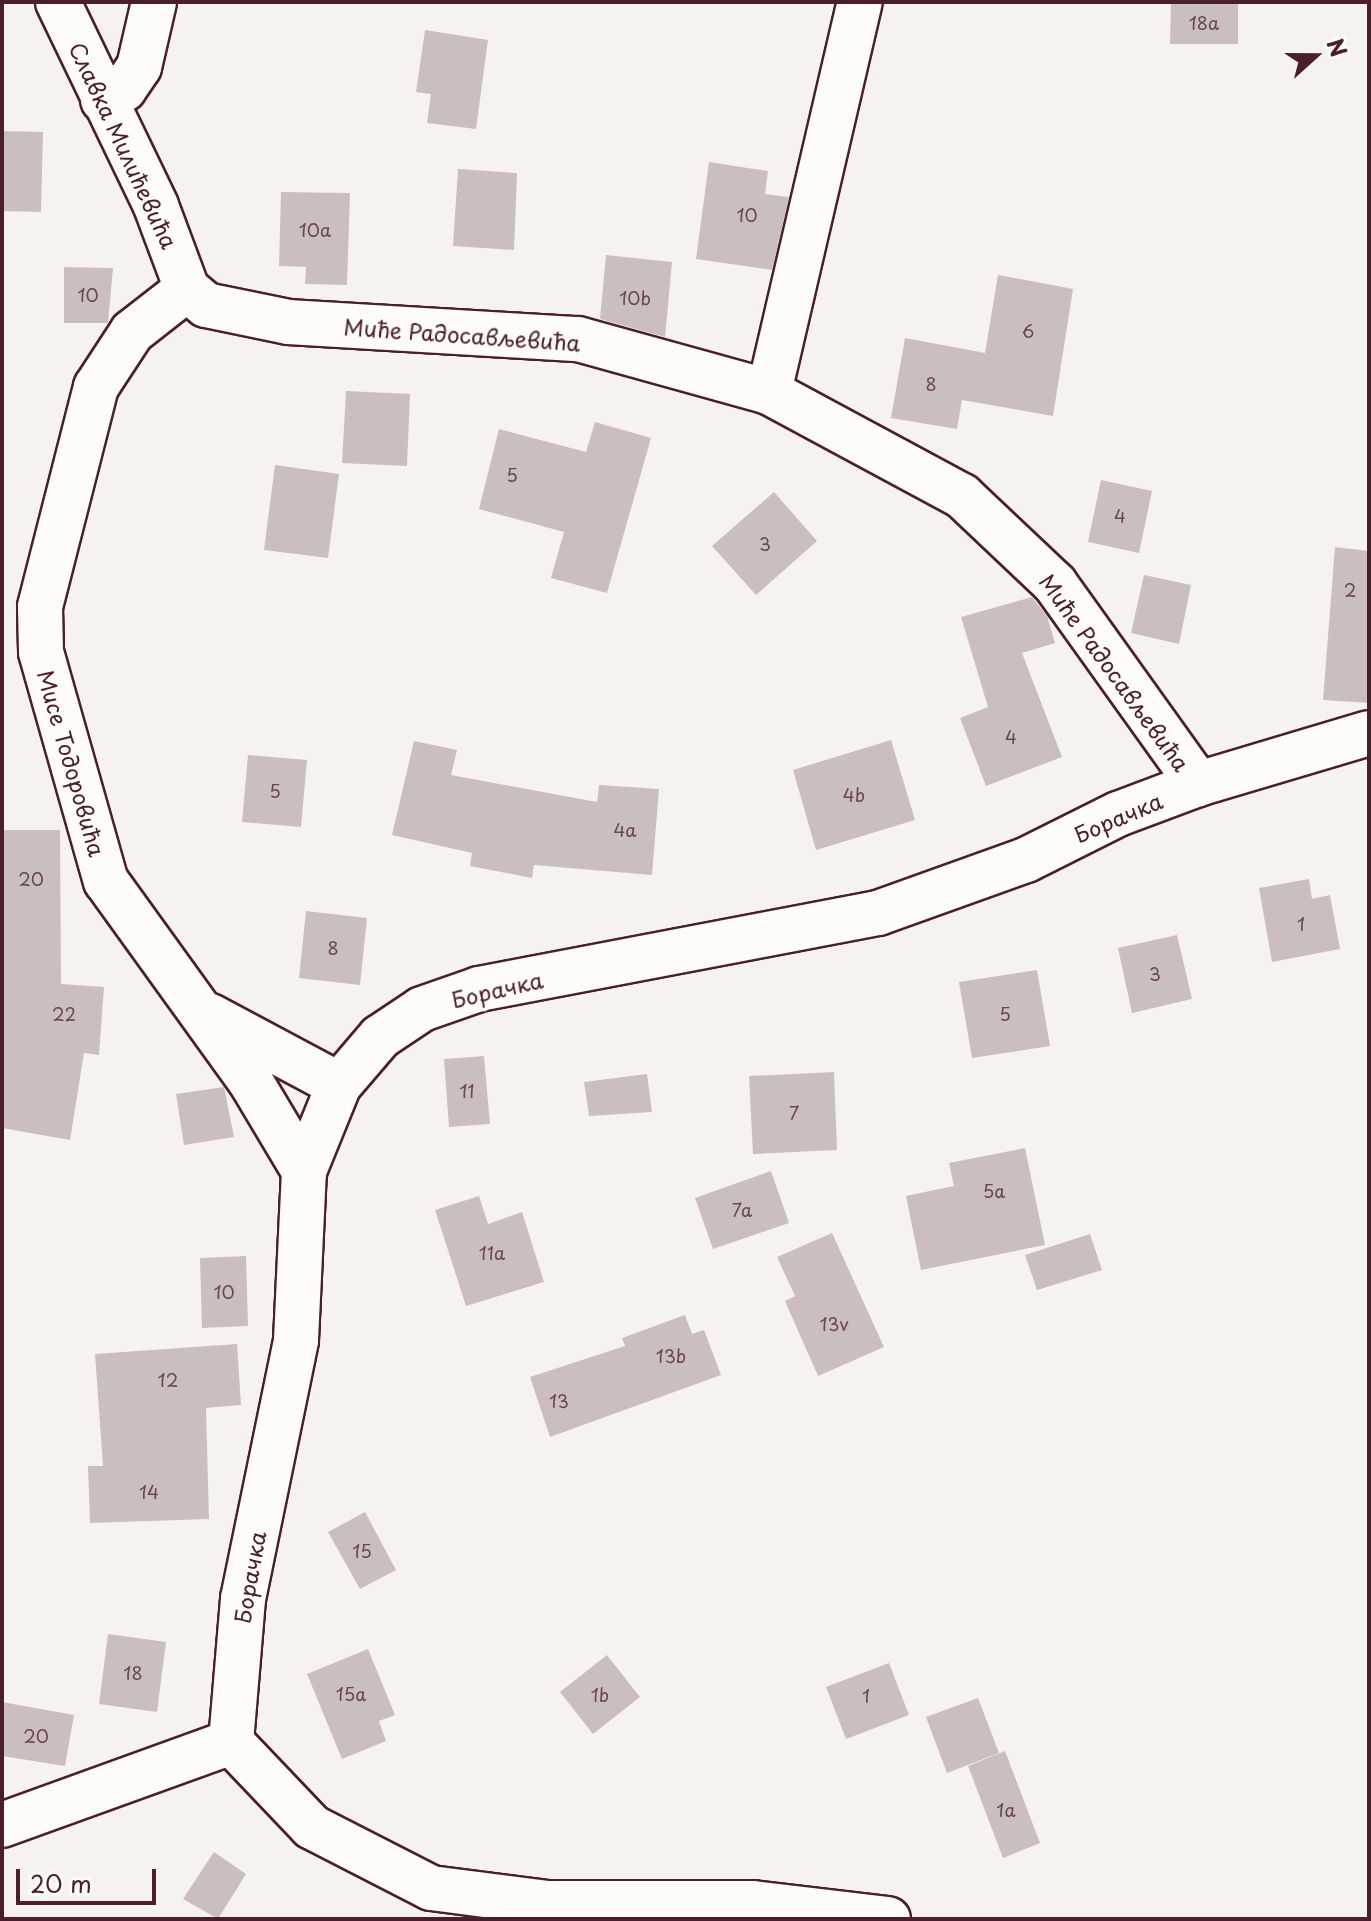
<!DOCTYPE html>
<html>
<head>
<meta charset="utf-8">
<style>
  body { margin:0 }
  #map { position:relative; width:1371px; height:1921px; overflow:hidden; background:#f6f3ef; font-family:"Playpen Sans",sans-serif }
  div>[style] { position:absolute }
  .building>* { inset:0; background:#cbbfbe }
  .roads { filter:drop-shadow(2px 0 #4a1f2b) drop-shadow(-2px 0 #4a1f2b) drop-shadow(0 2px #4a1f2b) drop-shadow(0 -2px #4a1f2b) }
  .minor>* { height:44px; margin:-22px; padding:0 22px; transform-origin:22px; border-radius:22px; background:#fdfcf7 }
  span { translate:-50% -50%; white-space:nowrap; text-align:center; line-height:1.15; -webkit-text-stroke:7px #fdfcf7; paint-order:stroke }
  .number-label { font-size:18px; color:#6a4750 }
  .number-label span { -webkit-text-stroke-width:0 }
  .street-label { font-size:22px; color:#4a1f2b }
  .frame { position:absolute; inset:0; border:4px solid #4a1f2b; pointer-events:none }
  .north { position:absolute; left:1275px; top:16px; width:80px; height:80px; -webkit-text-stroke:6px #fdfcf7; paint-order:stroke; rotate:69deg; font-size:22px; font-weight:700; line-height:32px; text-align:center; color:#4a1f2b }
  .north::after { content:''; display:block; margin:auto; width:28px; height:36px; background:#4a1f2b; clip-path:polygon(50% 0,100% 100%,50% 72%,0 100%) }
  .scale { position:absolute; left:16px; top:1869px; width:140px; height:36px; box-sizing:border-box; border:4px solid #4a1f2b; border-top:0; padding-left:10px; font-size:24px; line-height:28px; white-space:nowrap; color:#4a1f2b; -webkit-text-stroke:6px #fdfcf7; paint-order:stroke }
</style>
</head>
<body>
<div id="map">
  <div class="building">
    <i style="clip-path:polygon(1171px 2px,1238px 2px,1238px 44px,1170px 44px)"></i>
    <i style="clip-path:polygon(425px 30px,488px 40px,476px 129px,427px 123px,431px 94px,416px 92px)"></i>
    <i style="clip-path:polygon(2px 131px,43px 132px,41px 212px,2px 211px)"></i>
    <i style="clip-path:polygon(709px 162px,768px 171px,765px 194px,789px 197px,772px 270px,696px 259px)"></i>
    <i style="clip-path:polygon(458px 169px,517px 173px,514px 250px,453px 246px)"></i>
    <i style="clip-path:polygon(281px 192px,350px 193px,347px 285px,305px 284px,306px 267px,279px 266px)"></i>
    <i style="clip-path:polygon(606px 255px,672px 262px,665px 337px,600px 319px)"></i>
    <i style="clip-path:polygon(64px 267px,113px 268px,108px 323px,64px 323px)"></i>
    <i style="clip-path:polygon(998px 275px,1073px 289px,1053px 416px,962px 400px,957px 429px,891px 418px,905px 338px,985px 353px)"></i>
    <i style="clip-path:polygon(346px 391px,410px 394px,407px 466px,342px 463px)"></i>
    <i style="clip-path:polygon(595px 422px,651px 438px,607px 593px,551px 578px,564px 532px,479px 509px,499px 429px,586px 452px)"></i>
    <i style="clip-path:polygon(275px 465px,339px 474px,328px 558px,264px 550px)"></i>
    <i style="clip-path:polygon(1101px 480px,1152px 491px,1139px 553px,1088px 542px)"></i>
    <i style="clip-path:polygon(774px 492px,817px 541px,756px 595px,712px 546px)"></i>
    <i style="clip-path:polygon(1335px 547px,1369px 551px,1369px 703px,1323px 700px)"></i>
    <i style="clip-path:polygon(1144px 575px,1191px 585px,1179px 644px,1131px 633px)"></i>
    <i style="clip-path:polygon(1032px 597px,1047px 616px,1055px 643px,1022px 653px,1062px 757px,986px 786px,960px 718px,988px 707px,961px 617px)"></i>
    <i style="clip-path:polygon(891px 740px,915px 820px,816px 850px,793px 770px)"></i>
    <i style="clip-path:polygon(414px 741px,457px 750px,451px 775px,597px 802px,599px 785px,659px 789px,652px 875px,534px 865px,532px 878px,470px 866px,472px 853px,392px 835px)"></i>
    <i style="clip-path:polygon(248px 755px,307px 760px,301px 827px,242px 822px)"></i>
    <i style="clip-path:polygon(2px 830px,60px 830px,61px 984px,104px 987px,99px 1055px,84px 1053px,70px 1140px,2px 1128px)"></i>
    <i style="clip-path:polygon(1309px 879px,1312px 899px,1330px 895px,1340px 949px,1272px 962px,1259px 888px)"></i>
    <i style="clip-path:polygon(306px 911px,367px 918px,360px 985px,299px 978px)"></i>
    <i style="clip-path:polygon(1177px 935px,1192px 999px,1132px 1013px,1118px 948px)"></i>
    <i style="clip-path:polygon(1037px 970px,1050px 1046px,972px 1058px,959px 982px)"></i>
    <i style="clip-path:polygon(484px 1056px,490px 1124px,449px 1127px,444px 1059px)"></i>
    <i style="clip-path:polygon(834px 1072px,837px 1150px,753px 1154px,749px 1076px)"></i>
    <i style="clip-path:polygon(647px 1074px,652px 1112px,589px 1116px,584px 1082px)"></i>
    <i style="clip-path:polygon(224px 1087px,234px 1137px,184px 1145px,176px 1094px)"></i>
    <i style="clip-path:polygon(1025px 1148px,1045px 1245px,921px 1270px,906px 1196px,954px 1186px,949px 1163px)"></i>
    <i style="clip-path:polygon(771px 1171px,789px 1223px,713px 1249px,695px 1198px)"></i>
    <i style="clip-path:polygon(479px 1196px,488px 1224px,522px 1212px,544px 1282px,466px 1306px,435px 1210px)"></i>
    <i style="clip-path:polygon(832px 1233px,884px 1347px,818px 1376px,785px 1301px,795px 1296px,777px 1257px)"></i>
    <i style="clip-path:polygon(1090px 1234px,1102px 1270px,1037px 1290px,1025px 1255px)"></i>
    <i style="clip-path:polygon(246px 1256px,248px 1326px,202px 1328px,200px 1258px)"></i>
    <i style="clip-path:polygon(685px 1315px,692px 1334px,704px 1330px,721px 1375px,550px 1437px,530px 1377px,625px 1346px,622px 1338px)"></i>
    <i style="clip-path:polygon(237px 1344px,241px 1405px,206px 1408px,209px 1519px,90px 1523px,88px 1466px,103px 1466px,95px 1354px)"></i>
    <i style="clip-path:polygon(365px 1512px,396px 1570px,360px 1589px,328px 1532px)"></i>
    <i style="clip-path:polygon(108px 1634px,166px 1642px,157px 1712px,99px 1704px)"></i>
    <i style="clip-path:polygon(368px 1649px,395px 1715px,379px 1721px,386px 1741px,342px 1759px,307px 1674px)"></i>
    <i style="clip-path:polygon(607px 1655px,640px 1697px,593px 1734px,560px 1692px)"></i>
    <i style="clip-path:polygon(889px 1663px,909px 1715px,846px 1739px,826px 1687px)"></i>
    <i style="clip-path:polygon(978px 1698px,999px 1753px,947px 1773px,926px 1717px)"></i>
    <i style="clip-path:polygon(2px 1702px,74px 1715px,65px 1766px,2px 1756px)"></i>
    <i style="clip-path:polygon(1005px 1751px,1040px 1843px,1003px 1858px,968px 1766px)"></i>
    <i style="clip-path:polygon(214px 1852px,246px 1874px,218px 1919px,183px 1899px)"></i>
  </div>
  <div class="roads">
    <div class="minor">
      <i style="left:58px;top:2px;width:226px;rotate:64.3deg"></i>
      <i style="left:156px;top:206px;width:89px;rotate:69.5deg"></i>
      <i style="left:187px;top:289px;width:25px;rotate:40deg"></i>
      <i style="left:206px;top:305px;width:85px;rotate:11.6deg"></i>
      <i style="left:289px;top:322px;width:289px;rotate:3.4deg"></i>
      <i style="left:578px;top:339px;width:198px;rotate:15.5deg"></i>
      <i style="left:769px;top:392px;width:219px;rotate:28.3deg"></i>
      <i style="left:962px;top:496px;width:128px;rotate:43.4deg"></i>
      <i style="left:1055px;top:584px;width:246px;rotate:54.4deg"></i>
      <i style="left:103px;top:100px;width:24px;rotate:-28deg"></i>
      <i style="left:124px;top:89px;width:27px;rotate:-56deg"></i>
      <i style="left:139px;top:67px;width:67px;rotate:-77deg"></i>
      <i style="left:187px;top:289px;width:70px;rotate:142deg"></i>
      <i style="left:132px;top:332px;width:66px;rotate:123.2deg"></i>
      <i style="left:96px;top:387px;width:227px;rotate:104.3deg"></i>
      <i style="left:40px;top:607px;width:45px;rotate:88.7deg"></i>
      <i style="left:41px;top:652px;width:238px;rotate:74.2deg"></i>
      <i style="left:106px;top:881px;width:248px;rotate:54.2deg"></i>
      <i style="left:251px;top:1082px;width:104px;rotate:59.2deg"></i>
      <i style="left:769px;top:392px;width:400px;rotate:-76.9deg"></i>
      <i style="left:210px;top:1016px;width:146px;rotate:28.1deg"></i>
      <i style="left:231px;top:1742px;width:144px;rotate:-85.2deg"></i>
      <i style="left:243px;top:1599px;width:264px;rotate:-78.4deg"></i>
      <i style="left:296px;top:1340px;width:169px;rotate:-87.3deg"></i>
      <i style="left:304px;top:1171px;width:93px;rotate:-67.9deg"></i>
      <i style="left:339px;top:1085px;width:63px;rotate:-49.5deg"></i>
      <i style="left:380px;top:1037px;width:50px;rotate:-33.7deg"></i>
      <i style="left:422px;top:1009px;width:60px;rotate:-19.3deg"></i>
      <i style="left:479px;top:989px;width:406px;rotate:-10.8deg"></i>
      <i style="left:878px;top:913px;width:157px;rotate:-19.7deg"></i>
      <i style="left:1026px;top:860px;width:103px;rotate:-26.6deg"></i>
      <i style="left:1118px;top:814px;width:85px;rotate:-20.6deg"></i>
      <i style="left:1198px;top:784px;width:178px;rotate:-16.6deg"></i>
      <i style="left:231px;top:1742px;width:117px;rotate:46.4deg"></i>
      <i style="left:312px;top:1827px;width:134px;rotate:27.1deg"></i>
      <i style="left:431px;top:1888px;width:116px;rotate:7.4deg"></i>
      <i style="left:546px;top:1903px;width:207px"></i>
      <i style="left:753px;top:1903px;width:136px;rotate:6.8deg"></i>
      <i style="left:2px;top:1825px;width:244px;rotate:-19.9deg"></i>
    </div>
  </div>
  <div class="number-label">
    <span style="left:1204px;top:23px">18a</span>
    <span style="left:747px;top:215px">10</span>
    <span style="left:315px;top:230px">10a</span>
    <span style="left:88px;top:295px">10</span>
    <span style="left:635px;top:298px">10b</span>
    <span style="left:1028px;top:331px">6</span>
    <span style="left:931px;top:384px">8</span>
    <span style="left:512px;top:475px">5</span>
    <span style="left:1120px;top:516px">4</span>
    <span style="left:765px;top:544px">3</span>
    <span style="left:1350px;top:590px">2</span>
    <span style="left:1011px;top:737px">4</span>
    <span style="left:275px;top:791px">5</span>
    <span style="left:854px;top:795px">4b</span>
    <span style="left:625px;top:830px">4a</span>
    <span style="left:31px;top:879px">20</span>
    <span style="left:1301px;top:924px">1</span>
    <span style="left:333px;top:948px">8</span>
    <span style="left:1155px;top:974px">3</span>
    <span style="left:64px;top:1014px">22</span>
    <span style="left:1005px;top:1014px">5</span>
    <span style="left:467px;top:1091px">11</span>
    <span style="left:794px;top:1113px">7</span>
    <span style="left:994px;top:1191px">5a</span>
    <span style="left:742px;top:1210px">7a</span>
    <span style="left:492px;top:1253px">11a</span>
    <span style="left:224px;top:1292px">10</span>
    <span style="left:834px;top:1324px">13v</span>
    <span style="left:671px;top:1356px">13b</span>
    <span style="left:168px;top:1380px">12</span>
    <span style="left:559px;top:1401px">13</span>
    <span style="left:149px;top:1492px">14</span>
    <span style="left:362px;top:1551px">15</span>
    <span style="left:133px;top:1673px">18</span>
    <span style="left:351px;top:1694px">15a</span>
    <span style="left:600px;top:1695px">1b</span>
    <span style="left:866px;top:1696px">1</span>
    <span style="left:36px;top:1736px">20</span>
    <span style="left:1006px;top:1810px">1a</span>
  </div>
  <div class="street-label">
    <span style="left:124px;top:145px;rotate:65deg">Славка Милићевића</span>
    <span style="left:462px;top:334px;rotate:4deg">Миће Радосављевића</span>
    <span style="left:1115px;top:672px;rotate:54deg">Миће Радосављевића</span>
    <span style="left:72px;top:763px;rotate:74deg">Мисе Тодоровића</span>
    <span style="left:1118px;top:817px;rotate:-23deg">Борачка</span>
    <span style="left:497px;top:989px;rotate:-13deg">Борачка</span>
    <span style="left:249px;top:1577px;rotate:-80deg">Борачка</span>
  </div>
  <div class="frame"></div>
  <div class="north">N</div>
  <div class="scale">20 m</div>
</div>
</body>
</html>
